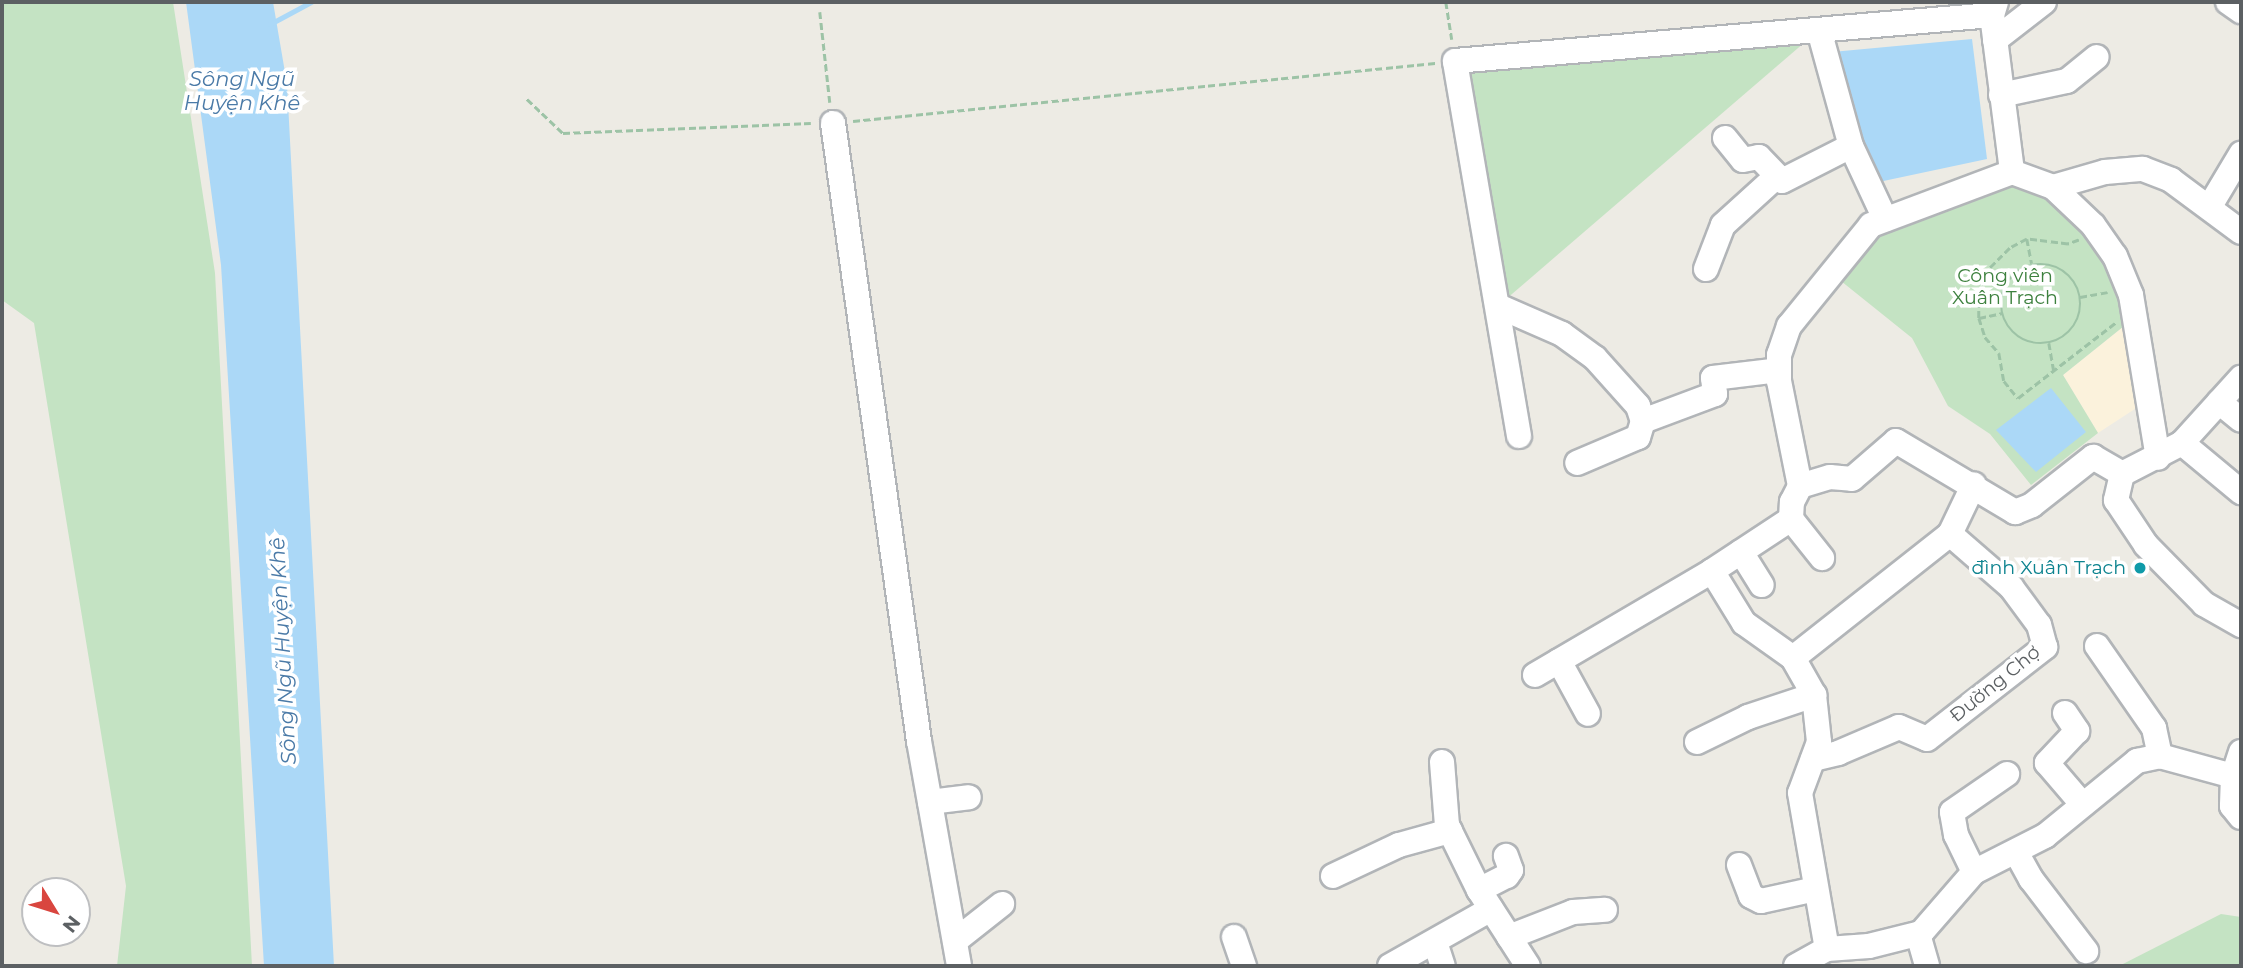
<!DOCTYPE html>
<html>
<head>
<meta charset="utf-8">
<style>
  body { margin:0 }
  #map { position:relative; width:2243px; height:968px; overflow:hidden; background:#edebe4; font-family:Montserrat,sans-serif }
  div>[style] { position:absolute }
  .commercial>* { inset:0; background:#fbf2dc }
  .green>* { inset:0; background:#c4e3c3 }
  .water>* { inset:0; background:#abd8f7 }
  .stream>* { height:5px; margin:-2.5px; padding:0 2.5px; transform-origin:2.5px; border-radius:2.5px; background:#abd8f7 }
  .path>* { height:2.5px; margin-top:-1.25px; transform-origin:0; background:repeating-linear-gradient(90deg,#9dc3a6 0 7px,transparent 0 10.5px) }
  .path>.ring { margin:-1.25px; padding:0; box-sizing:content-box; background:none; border:2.5px solid #9dc3a6; border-radius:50% }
  .roads { filter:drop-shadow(2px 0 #b2b5b8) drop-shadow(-2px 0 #b2b5b8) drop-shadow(0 2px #b2b5b8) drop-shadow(0 -2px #b2b5b8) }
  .minor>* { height:24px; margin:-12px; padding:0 12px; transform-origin:12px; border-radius:12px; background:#fff }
  .dots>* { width:19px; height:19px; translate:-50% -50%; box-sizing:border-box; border:4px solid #fff; border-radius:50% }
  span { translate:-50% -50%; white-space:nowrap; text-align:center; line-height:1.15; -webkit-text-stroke:7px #fff; paint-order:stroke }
  .park-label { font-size:19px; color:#3d813e }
  .culture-label { font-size:19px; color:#0d838f }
  .right { translate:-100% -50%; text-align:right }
  .street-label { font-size:19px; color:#5c6063 }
  .water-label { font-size:21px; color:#4a7aa7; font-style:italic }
  .frame { position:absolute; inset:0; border:4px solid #5c6063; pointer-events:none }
  .north { position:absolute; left:21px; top:877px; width:70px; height:70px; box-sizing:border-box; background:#fff; border:2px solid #bebfc1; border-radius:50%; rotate:128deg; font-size:19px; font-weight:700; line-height:28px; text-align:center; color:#5c6063 }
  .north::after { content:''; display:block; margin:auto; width:24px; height:32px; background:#d9463f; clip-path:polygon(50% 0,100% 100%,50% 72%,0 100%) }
</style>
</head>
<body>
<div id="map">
  <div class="commercial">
    <i style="clip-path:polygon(2134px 318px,2141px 405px,2098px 433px,2063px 375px)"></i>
  </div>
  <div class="green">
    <i style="clip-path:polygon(2px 2px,173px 2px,215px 273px,252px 966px,117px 966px,126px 886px,34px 323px,2px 300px)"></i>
    <i style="clip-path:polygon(1819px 30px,1498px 306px,1455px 61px)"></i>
    <i style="clip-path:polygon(2012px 172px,2093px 225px,2134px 318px,2063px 375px,2098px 433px,2031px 485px,1990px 434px,1948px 406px,1912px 338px,1831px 273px,1871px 225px)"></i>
    <i style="clip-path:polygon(2221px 914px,2241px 917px,2241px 966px,2119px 966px)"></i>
  </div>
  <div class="water">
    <i style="clip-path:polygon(186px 2px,273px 2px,287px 84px,334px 966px,264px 966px,221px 265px)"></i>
    <i style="clip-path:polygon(1972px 39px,1987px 159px,1874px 183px,1832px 52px)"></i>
    <i style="clip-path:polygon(2051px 388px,2086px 432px,2036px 472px,1996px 430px)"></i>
  </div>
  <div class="stream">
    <i style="left:270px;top:24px;width:47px;rotate:-28.2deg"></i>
  </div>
  <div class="path">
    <i style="left:1446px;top:2px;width:38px;rotate:81deg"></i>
    <i style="left:820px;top:12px;width:91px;rotate:83.7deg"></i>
    <i style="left:527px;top:99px;width:50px;rotate:43.4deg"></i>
    <i style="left:563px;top:133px;width:248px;rotate:-2.3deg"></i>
    <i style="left:853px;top:121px;width:585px;rotate:-5.69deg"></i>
    <i style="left:2027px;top:239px;width:25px;rotate:79deg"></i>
    <i style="left:2079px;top:240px;width:12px;rotate:160deg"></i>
    <i style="left:2068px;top:244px;width:41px;rotate:-173deg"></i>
    <i style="left:2027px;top:239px;width:19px;rotate:152deg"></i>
    <i style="left:2010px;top:248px;width:30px;rotate:135deg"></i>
    <i style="left:1989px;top:269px;width:23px;rotate:115deg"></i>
    <i style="left:1979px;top:290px;width:28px;rotate:90deg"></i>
    <i style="left:1979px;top:318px;width:20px;rotate:72deg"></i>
    <i style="left:1985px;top:337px;width:21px;rotate:49deg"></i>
    <i style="left:1999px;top:353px;width:28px;rotate:80deg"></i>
    <i style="left:2004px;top:381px;width:22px;rotate:51deg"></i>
    <i style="left:2018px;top:398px;width:123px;rotate:-37.7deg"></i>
    <i class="ring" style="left:2001px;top:264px;width:77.5px;height:77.5px"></i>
    <i style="left:2080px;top:297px;width:28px;rotate:-10deg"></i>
    <i style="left:1979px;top:318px;width:24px;rotate:-12deg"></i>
    <i style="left:2049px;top:343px;width:28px;rotate:80deg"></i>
  </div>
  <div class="roads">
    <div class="minor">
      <i style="left:1996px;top:2px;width:14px;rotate:107deg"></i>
      <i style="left:1992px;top:15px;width:158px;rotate:82.7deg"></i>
      <i style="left:2012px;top:172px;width:44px;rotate:20.1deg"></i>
      <i style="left:2053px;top:187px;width:55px;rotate:43.5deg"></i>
      <i style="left:2093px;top:225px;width:38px;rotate:55deg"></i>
      <i style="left:2115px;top:256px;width:42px;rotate:67.7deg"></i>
      <i style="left:2131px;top:295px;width:165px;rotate:80.6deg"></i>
      <i style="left:2228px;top:2px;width:16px;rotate:35deg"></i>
      <i style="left:1819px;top:30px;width:120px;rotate:74.6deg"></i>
      <i style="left:1851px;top:146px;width:81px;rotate:65deg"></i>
      <i style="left:1995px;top:40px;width:62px;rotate:-37.8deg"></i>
      <i style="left:2001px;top:95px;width:67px;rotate:-12deg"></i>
      <i style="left:2067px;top:81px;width:38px;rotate:-39deg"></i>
      <i style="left:833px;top:123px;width:624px;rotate:82.08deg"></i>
      <i style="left:919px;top:741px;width:229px;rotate:79.9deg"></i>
      <i style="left:1725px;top:138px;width:28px;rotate:51deg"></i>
      <i style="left:1743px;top:160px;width:16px;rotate:-11deg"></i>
      <i style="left:1759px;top:157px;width:33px;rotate:46deg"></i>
      <i style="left:1782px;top:181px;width:77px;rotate:-26.9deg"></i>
      <i style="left:2053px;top:187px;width:54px;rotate:-16.1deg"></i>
      <i style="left:2105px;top:172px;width:38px;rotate:-5deg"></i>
      <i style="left:2143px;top:169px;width:30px;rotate:21deg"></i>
      <i style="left:2171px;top:180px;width:87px;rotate:36.6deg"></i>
      <i style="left:2210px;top:206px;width:61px;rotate:-59.2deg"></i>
      <i style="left:1706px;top:269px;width:47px;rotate:-68.9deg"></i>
      <i style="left:1723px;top:225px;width:73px;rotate:-42.2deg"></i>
      <i style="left:1498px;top:306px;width:70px;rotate:23.6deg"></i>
      <i style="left:1562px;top:334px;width:41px;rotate:36deg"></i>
      <i style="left:1595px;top:358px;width:64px;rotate:48.1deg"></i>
      <i style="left:1638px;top:406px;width:16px;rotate:72deg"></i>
      <i style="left:1643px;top:421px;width:17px;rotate:107deg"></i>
      <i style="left:1638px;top:437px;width:66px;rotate:156.9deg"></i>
      <i style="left:2219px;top:402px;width:28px;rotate:39deg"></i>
      <i style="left:1643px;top:421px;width:77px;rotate:-20.6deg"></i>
      <i style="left:1715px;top:394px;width:16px;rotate:-97deg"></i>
      <i style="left:1713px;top:378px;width:66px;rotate:-6.9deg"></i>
      <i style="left:1519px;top:436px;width:380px;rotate:-99.7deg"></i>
      <i style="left:1455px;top:61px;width:539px;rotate:-4.9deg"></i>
      <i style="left:2182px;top:443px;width:77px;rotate:39.7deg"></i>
      <i style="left:2122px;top:474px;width:27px;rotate:103deg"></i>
      <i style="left:2116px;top:500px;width:54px;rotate:56.3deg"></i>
      <i style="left:2146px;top:545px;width:83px;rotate:45.5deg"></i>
      <i style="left:2204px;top:604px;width:43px;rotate:29.6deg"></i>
      <i style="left:2122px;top:474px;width:68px;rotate:-27.3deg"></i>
      <i style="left:2182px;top:443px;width:88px;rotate:-47.8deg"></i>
      <i style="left:1800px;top:486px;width:31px;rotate:-17deg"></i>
      <i style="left:1830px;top:477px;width:22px;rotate:5deg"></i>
      <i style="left:1852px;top:479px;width:58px;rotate:-40.8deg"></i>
      <i style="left:1896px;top:441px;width:139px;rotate:30.8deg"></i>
      <i style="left:2015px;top:512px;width:18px;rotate:-22deg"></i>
      <i style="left:2032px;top:505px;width:78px;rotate:-38.2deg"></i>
      <i style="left:2093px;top:457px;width:34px;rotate:30deg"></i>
      <i style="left:1791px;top:519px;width:50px;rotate:51.5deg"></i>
      <i style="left:1741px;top:552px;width:39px;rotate:58deg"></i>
      <i style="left:1712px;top:571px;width:61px;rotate:58.4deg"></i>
      <i style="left:1744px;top:623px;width:60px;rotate:35.5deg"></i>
      <i style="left:1793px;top:658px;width:43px;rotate:60.4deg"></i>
      <i style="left:1814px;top:695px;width:47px;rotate:83.9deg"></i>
      <i style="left:1819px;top:742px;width:54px;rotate:110.4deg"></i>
      <i style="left:1800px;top:793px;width:158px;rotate:80.2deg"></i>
      <i style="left:2097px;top:646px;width:100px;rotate:55.2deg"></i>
      <i style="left:2154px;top:728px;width:29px;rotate:78deg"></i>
      <i style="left:1793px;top:658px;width:200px;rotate:-38.3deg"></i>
      <i style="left:1950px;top:534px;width:55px;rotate:-64.4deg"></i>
      <i style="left:1559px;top:661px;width:60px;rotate:61.3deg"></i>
      <i style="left:1535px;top:675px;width:205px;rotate:-30.4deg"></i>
      <i style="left:1712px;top:571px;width:95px;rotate:-33.4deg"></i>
      <i style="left:1791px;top:519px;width:17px;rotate:-87deg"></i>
      <i style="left:1792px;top:502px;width:18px;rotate:-63deg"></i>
      <i style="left:1800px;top:486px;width:107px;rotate:-101.3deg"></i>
      <i style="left:1779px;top:381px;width:26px;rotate:-90deg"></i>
      <i style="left:1779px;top:355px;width:31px;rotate:-71deg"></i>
      <i style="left:1789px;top:326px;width:130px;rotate:-50.9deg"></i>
      <i style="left:1871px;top:225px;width:151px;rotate:-20.6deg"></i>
      <i style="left:2065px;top:713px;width:22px;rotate:56deg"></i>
      <i style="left:2077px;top:731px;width:44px;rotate:133.2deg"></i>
      <i style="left:2047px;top:763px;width:55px;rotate:49.4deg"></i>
      <i style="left:1697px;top:742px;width:57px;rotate:-26.1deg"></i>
      <i style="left:1748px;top:717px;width:70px;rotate:-18.4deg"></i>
      <i style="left:2241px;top:752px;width:25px;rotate:108deg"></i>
      <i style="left:2233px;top:776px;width:30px;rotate:92deg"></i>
      <i style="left:2232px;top:806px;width:14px;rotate:51deg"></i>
      <i style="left:1813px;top:759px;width:26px;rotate:-13deg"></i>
      <i style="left:1838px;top:753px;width:66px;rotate:-23.1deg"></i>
      <i style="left:1899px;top:727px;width:30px;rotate:23deg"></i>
      <i style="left:1927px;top:739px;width:150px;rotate:-37.9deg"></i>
      <i style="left:2045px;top:647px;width:23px;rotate:-105deg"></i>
      <i style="left:2039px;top:625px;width:47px;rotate:-126.4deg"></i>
      <i style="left:2011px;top:587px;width:81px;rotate:-139deg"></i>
      <i style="left:1442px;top:762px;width:63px;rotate:85.5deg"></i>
      <i style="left:1447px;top:825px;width:72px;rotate:63.8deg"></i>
      <i style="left:1479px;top:890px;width:90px;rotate:57.2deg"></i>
      <i style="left:930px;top:802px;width:39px;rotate:-7deg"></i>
      <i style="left:2016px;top:852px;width:31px;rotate:61deg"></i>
      <i style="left:2031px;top:879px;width:91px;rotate:52.6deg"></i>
      <i style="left:1739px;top:865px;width:33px;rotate:69deg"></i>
      <i style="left:1751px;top:896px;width:11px;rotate:27deg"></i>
      <i style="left:1761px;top:901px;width:56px;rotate:-12.3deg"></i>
      <i style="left:1974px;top:872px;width:41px;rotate:-115.9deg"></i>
      <i style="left:1956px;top:835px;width:23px;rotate:-100deg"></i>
      <i style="left:1952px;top:812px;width:67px;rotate:-34.6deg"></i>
      <i style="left:1333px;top:876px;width:73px;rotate:-25.2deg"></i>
      <i style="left:1399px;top:845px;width:53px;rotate:-15.4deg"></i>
      <i style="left:1479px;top:890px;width:31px;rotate:-27deg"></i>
      <i style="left:1507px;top:876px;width:7px;rotate:-56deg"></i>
      <i style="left:1511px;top:870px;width:15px;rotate:-110deg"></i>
      <i style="left:1918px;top:934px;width:33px;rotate:74deg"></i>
      <i style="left:1234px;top:937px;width:31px;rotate:71deg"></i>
      <i style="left:1509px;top:937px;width:69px;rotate:-21.3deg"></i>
      <i style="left:1573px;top:912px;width:32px;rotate:-4deg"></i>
      <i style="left:955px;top:941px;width:60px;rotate:-38.2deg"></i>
      <i style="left:1435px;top:942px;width:25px;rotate:72deg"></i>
      <i style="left:1390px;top:966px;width:116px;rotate:-29.4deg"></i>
      <i style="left:1796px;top:966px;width:35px;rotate:-29deg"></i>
      <i style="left:1827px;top:949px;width:42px;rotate:-4.1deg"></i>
      <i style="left:1869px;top:946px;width:54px;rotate:-14deg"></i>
      <i style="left:1921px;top:933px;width:81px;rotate:-49deg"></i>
      <i style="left:1974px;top:872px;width:80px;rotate:-26.9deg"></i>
      <i style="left:2045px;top:836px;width:119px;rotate:-39.2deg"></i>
      <i style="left:2137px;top:761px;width:24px;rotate:-12deg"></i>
      <i style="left:2160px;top:756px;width:76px;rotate:15.3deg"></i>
    </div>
  </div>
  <div class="dots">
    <i style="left:2140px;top:568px;background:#0f9aa8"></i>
  </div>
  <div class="park-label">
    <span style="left:2005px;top:287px">Công viên<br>Xuân Trạch</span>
  </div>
  <div class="culture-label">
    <span class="right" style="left:2126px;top:568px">đình Xuân Trạch</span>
  </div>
  <div class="street-label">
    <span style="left:1995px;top:684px;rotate:-39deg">Đường Chợ</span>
  </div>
  <div class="water-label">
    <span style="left:242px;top:91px">Sông Ngũ<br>Huyện Khê</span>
    <span style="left:283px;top:651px;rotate:-93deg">Sông Ngũ Huyện Khê</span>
  </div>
  <div class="frame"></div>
  <div class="north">N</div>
</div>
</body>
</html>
